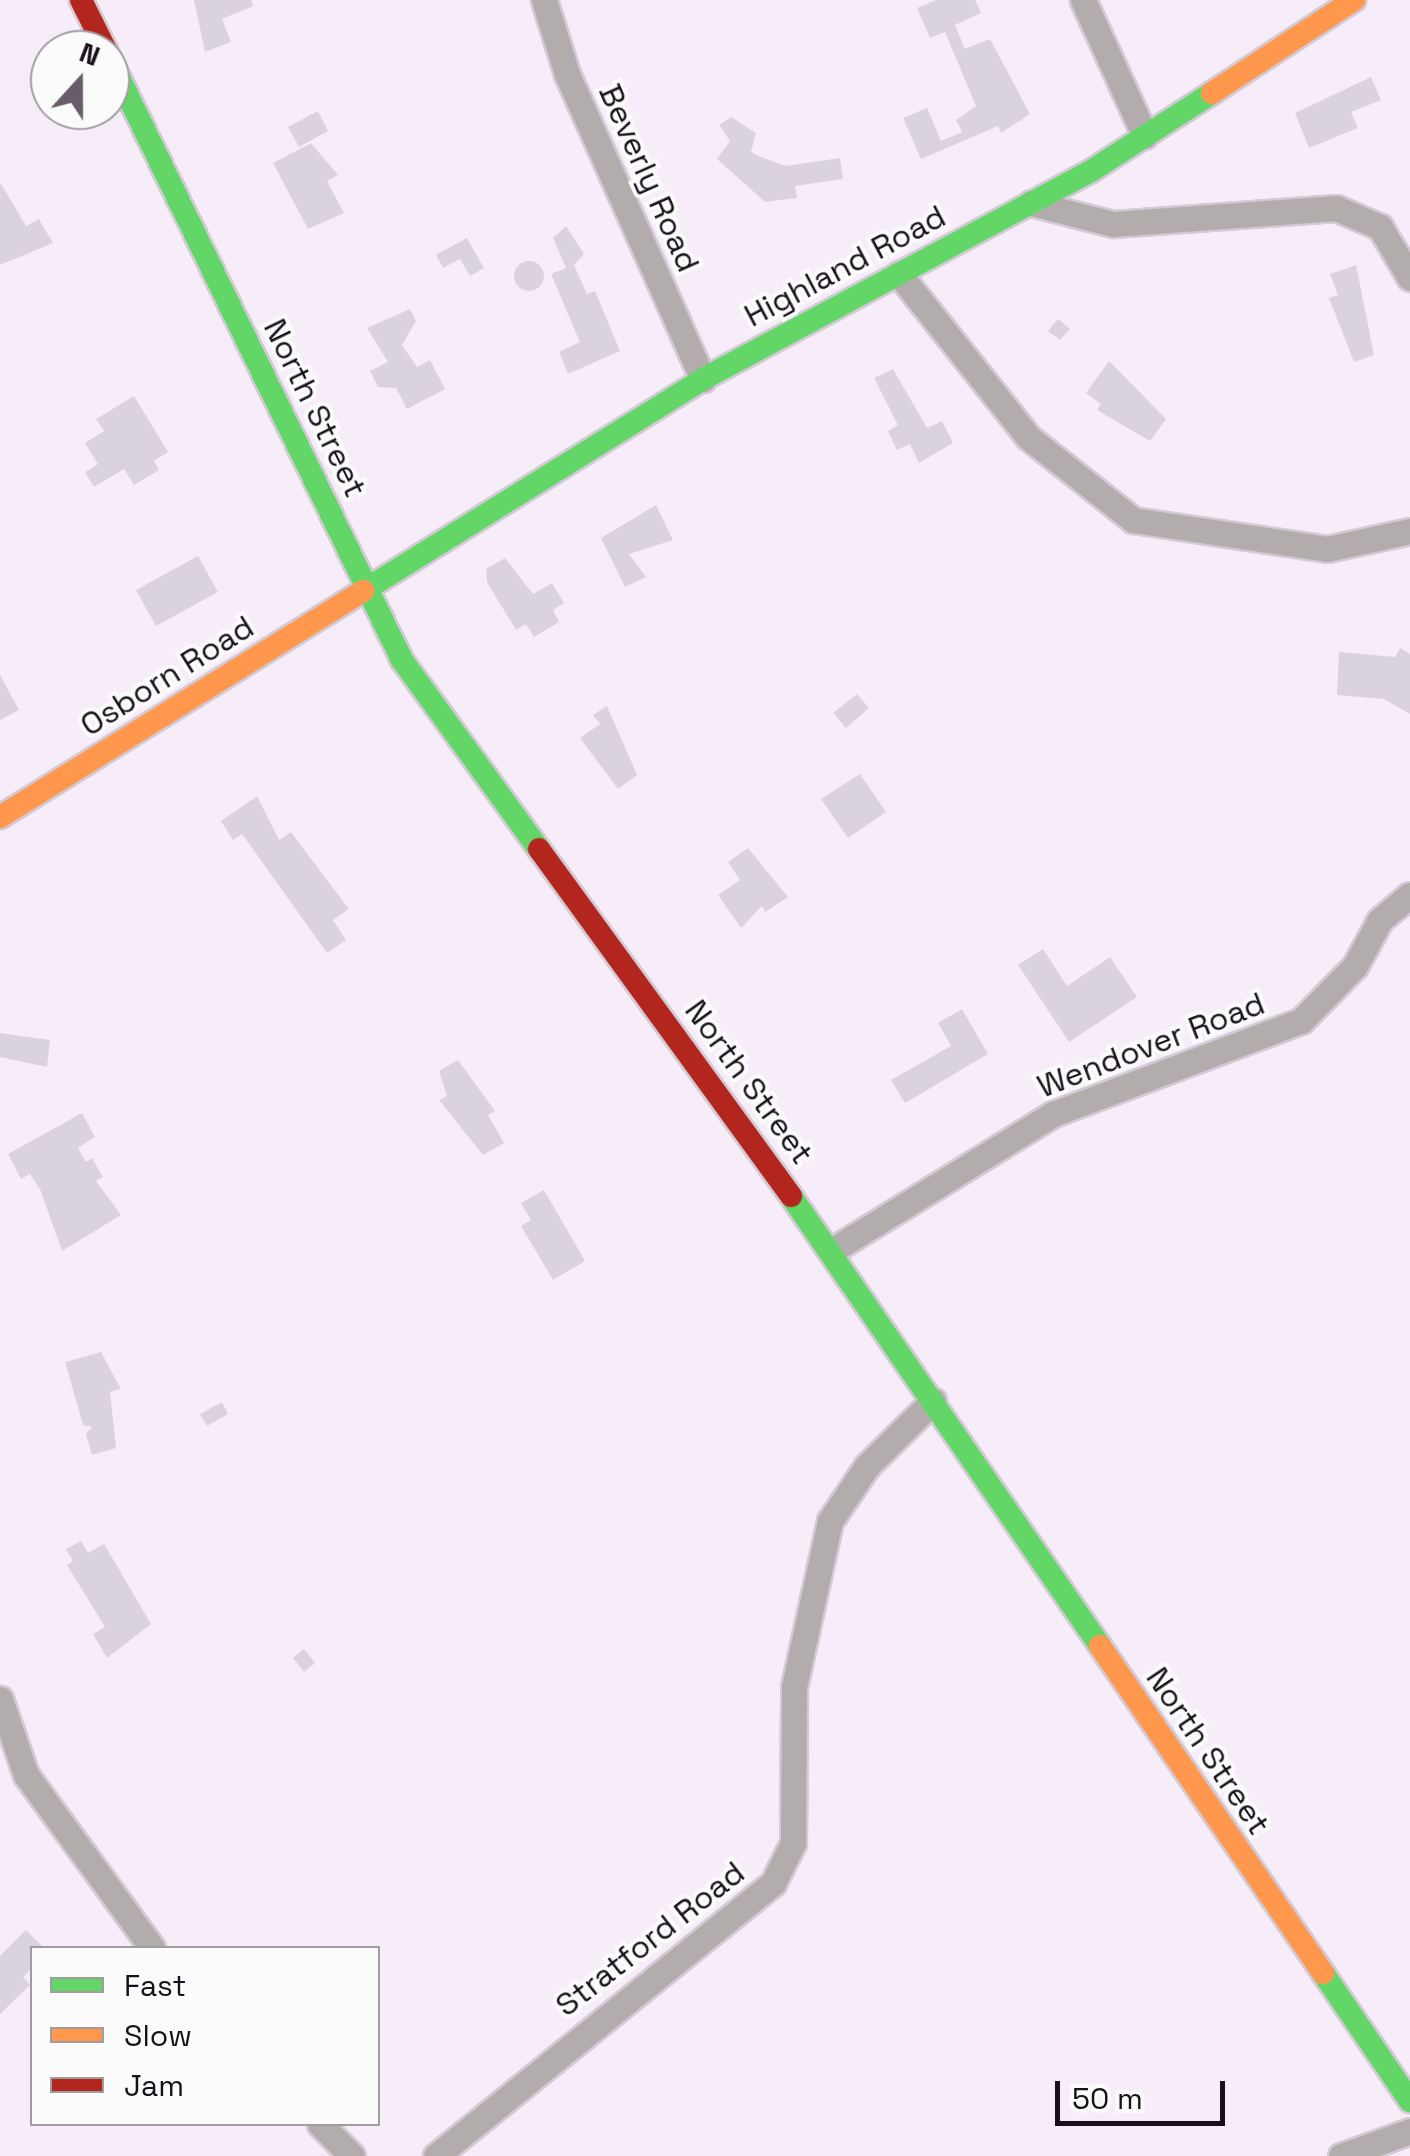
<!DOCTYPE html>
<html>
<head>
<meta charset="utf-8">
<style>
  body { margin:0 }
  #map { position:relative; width:1410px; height:2156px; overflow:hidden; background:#f6edf9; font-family:"Space Grotesk",sans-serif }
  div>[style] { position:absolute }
  .building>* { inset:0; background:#dad3de }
  .round { border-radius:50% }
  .roads { filter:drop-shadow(2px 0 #d2cad4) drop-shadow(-2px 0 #d2cad4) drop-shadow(0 2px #d2cad4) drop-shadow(0 -2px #d2cad4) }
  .street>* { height:25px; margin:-12.5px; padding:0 12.5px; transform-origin:12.5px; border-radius:12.5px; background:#b3acad }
  .fast>* { height:22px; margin:-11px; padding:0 11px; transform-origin:11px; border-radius:11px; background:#63d668 }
  .slow>* { height:22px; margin:-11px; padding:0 11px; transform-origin:11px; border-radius:11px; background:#ff974d }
  .jam>* { height:22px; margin:-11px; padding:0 11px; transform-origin:11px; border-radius:11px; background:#b3261e }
  span { translate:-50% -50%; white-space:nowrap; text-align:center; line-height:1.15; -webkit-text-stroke:8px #fbfbfb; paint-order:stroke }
  .street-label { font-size:32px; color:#18101a }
  .legend { position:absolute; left:30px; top:1946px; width:350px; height:180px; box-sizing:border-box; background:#fbfbfb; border:2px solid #a09da1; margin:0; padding:12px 18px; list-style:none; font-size:30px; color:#18101a }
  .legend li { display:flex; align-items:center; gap:20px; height:50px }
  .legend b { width:50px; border:2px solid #a09da1 }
  .north { position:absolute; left:30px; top:30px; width:100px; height:100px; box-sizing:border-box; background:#fbfbfb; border:2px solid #a09da1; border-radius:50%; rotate:21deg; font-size:28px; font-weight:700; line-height:40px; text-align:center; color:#18101a }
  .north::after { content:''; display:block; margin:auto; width:35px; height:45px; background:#665d68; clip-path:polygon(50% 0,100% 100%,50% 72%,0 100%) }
  .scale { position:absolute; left:1055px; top:2081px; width:170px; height:45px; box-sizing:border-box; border:5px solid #18101a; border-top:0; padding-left:12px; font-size:30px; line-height:35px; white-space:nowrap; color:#18101a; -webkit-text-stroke:8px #fbfbfb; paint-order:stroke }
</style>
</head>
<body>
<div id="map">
  <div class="building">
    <i style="clip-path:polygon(194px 0,251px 0,253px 6px,222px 19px,231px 42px,205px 52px)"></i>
    <i style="clip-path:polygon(936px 0,975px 0,981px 13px,955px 25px,965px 49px,990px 39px,1030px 114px,1001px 133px,998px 126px,921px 159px,903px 118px,927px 108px,941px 141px,962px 132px,956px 120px,976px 106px,945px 32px,930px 38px,917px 8px)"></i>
    <i style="clip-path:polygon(1371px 77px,1381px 100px,1351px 112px,1358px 128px,1309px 148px,1295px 113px)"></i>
    <i style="clip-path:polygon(318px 111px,328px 131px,299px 147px,288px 127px)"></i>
    <i style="clip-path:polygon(731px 117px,756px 133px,751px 152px,758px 156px,786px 166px,840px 158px,843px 179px,795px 186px,797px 198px,765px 202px,717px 159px,730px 141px,719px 125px)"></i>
    <i style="clip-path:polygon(311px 143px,338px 175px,327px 181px,344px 213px,308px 229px,273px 163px)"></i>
    <i style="clip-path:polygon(0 182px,26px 226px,39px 219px,53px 243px,0 265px)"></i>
    <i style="clip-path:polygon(566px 226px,584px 254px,574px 265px,587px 294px,595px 291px,620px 351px,568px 374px,559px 352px,580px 342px,551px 274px,566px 268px,553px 238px)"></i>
    <i style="clip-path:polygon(467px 238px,484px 268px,470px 276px,460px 259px,443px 268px,436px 255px)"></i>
    <i class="round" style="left:514px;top:261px;width:30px;height:30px"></i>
    <i style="clip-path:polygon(1356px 265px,1374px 355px,1354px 362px,1329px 298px,1338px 295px,1330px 274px)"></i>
    <i style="clip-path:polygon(410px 309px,416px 321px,402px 345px,417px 367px,430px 360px,445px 389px,407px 409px,396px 388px,378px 387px,370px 371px,388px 362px,367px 328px)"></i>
    <i style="clip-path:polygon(1058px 319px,1070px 329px,1060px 340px,1048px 331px)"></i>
    <i style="clip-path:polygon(1109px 361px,1166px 419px,1150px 441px,1097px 410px,1101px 404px,1086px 393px)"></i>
    <i style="clip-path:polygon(893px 369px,927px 428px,942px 421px,953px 443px,919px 463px,910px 444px,897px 450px,888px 431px,898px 425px,874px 378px)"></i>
    <i style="clip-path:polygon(134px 396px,168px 452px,154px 461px,159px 470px,134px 485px,124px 469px,94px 487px,85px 472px,98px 464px,85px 443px,104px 431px,96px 419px)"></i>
    <i style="clip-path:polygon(656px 505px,673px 540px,629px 554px,646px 577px,625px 587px,601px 538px)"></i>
    <i style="clip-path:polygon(198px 556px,218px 592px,156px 626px,136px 590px)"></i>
    <i style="clip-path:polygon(505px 558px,533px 594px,552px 583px,564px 603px,553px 610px,559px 622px,534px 637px,526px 624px,516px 630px,487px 582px,486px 569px)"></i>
    <i style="clip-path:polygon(1400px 648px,1410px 654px,1410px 714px,1384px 699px,1337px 695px,1339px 652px,1395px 657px)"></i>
    <i style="clip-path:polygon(0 675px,19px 710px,0 720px)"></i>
    <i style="clip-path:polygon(857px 694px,869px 708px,846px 728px,833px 713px)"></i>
    <i style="clip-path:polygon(607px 706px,637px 775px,618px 789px,580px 738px,600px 724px,593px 715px)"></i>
    <i style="clip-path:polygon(860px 774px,886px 812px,848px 838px,821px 799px)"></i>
    <i style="clip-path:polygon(257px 796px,279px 840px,291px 832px,349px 909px,333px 920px,346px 940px,327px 953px,242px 834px,233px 840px,221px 821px)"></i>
    <i style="clip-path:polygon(748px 848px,788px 897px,765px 912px,762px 906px,741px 928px,718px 895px,740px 880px,728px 862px)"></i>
    <i style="clip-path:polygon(1043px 949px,1067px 986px,1110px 957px,1137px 997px,1069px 1042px,1018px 965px)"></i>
    <i style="clip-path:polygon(962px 1009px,988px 1054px,905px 1103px,891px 1080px,951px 1046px,938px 1023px)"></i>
    <i style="clip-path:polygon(0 1033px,50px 1040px,47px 1067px,0 1057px)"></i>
    <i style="clip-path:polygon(458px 1060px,495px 1111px,488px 1115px,504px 1143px,483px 1155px,439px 1100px,447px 1096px,439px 1071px)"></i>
    <i style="clip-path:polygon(82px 1113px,95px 1137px,78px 1148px,86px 1162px,92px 1158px,103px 1177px,96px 1181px,121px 1215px,62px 1251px,40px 1189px,30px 1174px,21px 1179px,8px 1154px)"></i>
    <i style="clip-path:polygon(544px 1190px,585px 1261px,553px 1280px,521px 1226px,531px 1220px,521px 1203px)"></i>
    <i style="clip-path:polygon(101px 1352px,121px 1389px,110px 1392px,116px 1448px,92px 1455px,86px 1434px,92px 1427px,83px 1425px,65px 1362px)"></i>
    <i style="clip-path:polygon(222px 1402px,228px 1414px,207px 1426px,200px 1414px)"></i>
    <i style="clip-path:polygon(81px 1541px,88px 1553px,104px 1544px,151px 1624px,107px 1658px,93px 1634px,105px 1627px,67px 1565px,73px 1561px,66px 1549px)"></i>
    <i style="clip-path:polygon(304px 1649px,315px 1663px,304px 1672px,293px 1658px)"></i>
    <i style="clip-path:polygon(26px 1930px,44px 1948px,32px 1948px,32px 1968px,23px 1977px,30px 1985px,0 2014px,0 1956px)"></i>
  </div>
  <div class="roads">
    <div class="street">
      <i style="left:544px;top:0;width:77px;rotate:72.7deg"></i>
      <i style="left:567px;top:74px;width:334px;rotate:66deg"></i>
      <i style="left:1083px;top:0;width:149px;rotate:65.5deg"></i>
      <i style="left:1031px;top:203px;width:85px;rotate:14.4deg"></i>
      <i style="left:1113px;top:224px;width:224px;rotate:-4.1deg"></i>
      <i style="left:1336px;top:208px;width:48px;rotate:23.4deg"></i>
      <i style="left:1380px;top:227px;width:59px;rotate:59.5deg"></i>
      <i style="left:899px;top:274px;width:208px;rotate:51.6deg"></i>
      <i style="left:1028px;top:437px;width:134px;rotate:38.3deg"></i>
      <i style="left:1133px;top:520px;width:196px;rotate:8.5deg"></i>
      <i style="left:1327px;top:549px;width:85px;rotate:-12.2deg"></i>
      <i style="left:831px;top:1251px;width:261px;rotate:-31.7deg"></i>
      <i style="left:1053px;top:1114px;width:265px;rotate:-20.6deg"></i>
      <i style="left:1301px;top:1021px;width:77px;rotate:-45.5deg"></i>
      <i style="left:1355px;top:966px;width:52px;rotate:-61.5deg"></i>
      <i style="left:1380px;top:920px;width:39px;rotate:-40deg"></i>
      <i style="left:0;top:1699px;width:80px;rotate:71.1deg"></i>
      <i style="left:26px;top:1775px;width:214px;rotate:53.9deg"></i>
      <i style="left:320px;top:2124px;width:45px;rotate:45deg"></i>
      <i style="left:436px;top:2156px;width:434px;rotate:-39deg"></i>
      <i style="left:773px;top:1883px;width:45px;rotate:-63.4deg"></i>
      <i style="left:793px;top:1843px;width:156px;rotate:-89.6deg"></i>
      <i style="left:794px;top:1687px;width:170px;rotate:-77.8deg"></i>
      <i style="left:830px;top:1521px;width:66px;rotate:-56.1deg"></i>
      <i style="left:867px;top:1466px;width:93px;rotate:-44.6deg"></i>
      <i style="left:1341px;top:2156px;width:73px;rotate:-19.9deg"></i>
    </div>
    <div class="fast">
      <i style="left:110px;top:59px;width:668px;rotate:64.09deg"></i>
      <i style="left:402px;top:660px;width:233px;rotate:54.1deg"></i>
      <i style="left:363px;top:591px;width:401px;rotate:-31.9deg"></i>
      <i style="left:703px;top:379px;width:440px;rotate:-28.2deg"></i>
      <i style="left:1091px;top:171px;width:144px;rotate:-32.8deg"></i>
      <i style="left:791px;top:1196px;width:546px;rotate:55.52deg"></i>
      <i style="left:1323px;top:1973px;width:155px;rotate:55.8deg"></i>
    </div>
    <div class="slow">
      <i style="left:1212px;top:93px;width:170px;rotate:-33.2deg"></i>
      <i style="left:0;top:817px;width:428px;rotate:-31.9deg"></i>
      <i style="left:1100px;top:1646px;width:396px;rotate:55.7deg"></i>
    </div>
    <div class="jam">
      <i style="left:81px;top:0;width:56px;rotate:63.4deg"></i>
      <i style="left:539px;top:849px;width:429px;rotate:54deg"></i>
    </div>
  </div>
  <div class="street-label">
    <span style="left:649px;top:178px;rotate:66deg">Beverly Road</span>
    <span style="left:845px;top:266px;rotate:-28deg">Highland Road</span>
    <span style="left:315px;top:408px;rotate:64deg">North Street</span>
    <span style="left:167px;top:676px;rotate:-32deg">Osborn Road</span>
    <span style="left:1151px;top:1045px;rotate:-21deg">Wendover Road</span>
    <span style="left:749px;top:1082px;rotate:54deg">North Street</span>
    <span style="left:1208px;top:1751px;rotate:56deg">North Street</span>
    <span style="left:650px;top:1939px;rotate:-38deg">Stratford Road</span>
  </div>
  <ul class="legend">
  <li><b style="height:12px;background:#63d668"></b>Fast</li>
  <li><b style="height:12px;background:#ff974d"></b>Slow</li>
  <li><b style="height:12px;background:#b3261e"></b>Jam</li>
  </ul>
  <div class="north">N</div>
  <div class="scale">50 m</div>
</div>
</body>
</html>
